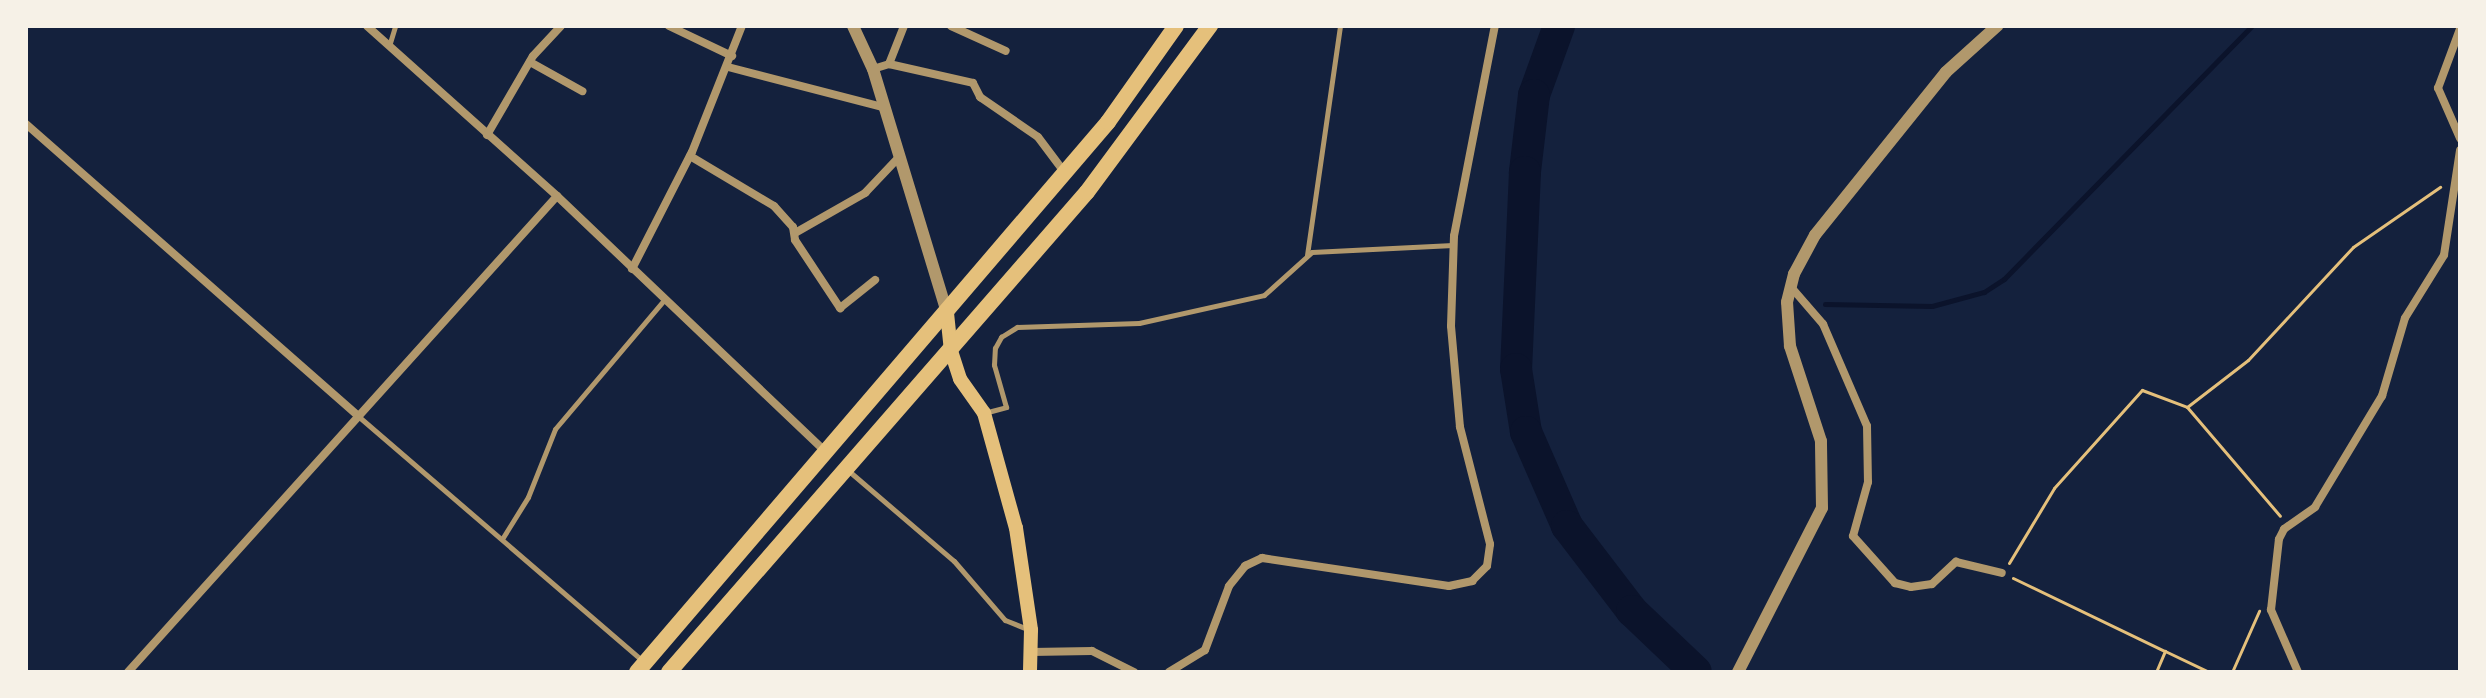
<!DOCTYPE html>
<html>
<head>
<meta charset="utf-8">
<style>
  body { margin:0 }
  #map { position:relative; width:2486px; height:698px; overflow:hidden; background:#14213d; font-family:"Fira Sans Condensed",sans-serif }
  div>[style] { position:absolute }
  .stream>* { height:5px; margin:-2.5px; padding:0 2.5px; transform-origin:2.5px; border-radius:2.5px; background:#0b132b }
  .river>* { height:32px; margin:-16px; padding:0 16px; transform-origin:16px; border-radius:16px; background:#0b132b }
  .path>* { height:3px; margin:-1.5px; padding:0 1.5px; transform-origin:1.5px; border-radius:1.5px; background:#e5c07b }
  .service>* { height:5px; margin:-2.5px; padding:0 2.5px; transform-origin:2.5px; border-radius:2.5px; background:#b1986c }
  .minor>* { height:8px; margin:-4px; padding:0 4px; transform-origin:4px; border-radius:4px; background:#b1986c }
  .tertiary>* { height:12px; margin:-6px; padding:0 6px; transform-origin:6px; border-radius:6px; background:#b1986c }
  .secondary>* { height:14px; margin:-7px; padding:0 7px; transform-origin:7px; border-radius:7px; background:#e5c07b }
  .trunk>* { height:16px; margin:-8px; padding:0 8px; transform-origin:8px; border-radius:8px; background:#e5c07b }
  span { translate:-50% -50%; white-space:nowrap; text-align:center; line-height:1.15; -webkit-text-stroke:6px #f6f1e7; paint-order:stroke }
  .frame { position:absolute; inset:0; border:28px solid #f6f1e7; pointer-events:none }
</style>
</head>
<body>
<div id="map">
  <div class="stream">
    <i style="left:1825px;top:304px;width:107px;rotate:1.1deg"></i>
    <i style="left:1932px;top:306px;width:54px;rotate:-15.1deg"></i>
    <i style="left:1984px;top:292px;width:24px;rotate:-33deg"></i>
    <i style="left:2004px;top:279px;width:354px;rotate:-45.6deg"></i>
  </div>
  <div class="river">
    <i style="left:1559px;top:26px;width:73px;rotate:109.9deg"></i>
    <i style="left:1534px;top:95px;width:78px;rotate:96.7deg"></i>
    <i style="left:1525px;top:172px;width:197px;rotate:92.6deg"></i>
    <i style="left:1516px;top:369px;width:64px;rotate:81deg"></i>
    <i style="left:1526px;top:432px;width:103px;rotate:66.4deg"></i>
    <i style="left:1567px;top:526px;width:107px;rotate:52.6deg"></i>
    <i style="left:1632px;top:611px;width:88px;rotate:43.6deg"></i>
  </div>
  <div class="path">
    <i style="left:2187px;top:407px;width:143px;rotate:49.5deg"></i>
    <i style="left:2009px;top:563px;width:87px;rotate:-59deg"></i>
    <i style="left:2054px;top:488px;width:132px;rotate:-48.1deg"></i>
    <i style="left:2142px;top:390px;width:48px;rotate:20.7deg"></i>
    <i style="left:2187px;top:407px;width:77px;rotate:-37.6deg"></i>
    <i style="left:2248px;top:360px;width:154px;rotate:-47.1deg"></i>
    <i style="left:2353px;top:247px;width:106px;rotate:-34.6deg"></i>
    <i style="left:2013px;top:578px;width:169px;rotate:25.7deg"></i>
    <i style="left:2156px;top:672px;width:23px;rotate:-67deg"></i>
    <i style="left:2165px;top:651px;width:49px;rotate:25.5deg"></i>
    <i style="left:2232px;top:672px;width:67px;rotate:-66.1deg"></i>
  </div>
  <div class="service">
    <i style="left:389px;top:46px;width:21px;rotate:-73deg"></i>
    <i style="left:1307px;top:255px;width:231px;rotate:-81.8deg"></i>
    <i style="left:984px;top:413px;width:23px;rotate:-15deg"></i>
    <i style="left:1006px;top:407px;width:44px;rotate:-105.9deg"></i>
    <i style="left:994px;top:365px;width:17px;rotate:-87deg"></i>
    <i style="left:995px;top:348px;width:13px;rotate:-61deg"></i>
    <i style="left:1001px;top:337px;width:19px;rotate:-32deg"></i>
    <i style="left:1017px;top:327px;width:122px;rotate:-1.9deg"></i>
    <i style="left:1139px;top:323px;width:128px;rotate:-12.6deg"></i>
    <i style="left:1264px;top:295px;width:64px;rotate:-41.9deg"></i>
    <i style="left:1312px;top:252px;width:141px;rotate:-2.8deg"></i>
    <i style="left:358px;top:416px;width:377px;rotate:40.7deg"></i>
    <i style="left:850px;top:472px;width:137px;rotate:40.6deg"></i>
    <i style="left:954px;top:561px;width:78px;rotate:49.2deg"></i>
    <i style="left:1005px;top:620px;width:27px;rotate:22deg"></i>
    <i style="left:502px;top:539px;width:49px;rotate:-58.2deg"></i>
    <i style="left:528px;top:497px;width:73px;rotate:-68.3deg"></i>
    <i style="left:555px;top:429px;width:169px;rotate:-49.8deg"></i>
  </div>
  <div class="minor">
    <i style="left:367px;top:26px;width:255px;rotate:41.8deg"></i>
    <i style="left:557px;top:196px;width:370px;rotate:43.6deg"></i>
    <i style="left:669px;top:26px;width:70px;rotate:25.5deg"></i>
    <i style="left:951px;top:26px;width:60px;rotate:24.4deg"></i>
    <i style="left:2460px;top:29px;width:63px;rotate:110.4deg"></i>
    <i style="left:2438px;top:88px;width:55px;rotate:66.3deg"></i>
    <i style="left:530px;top:62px;width:60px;rotate:29.1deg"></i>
    <i style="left:889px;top:64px;width:41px;rotate:-68.5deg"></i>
    <i style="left:728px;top:67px;width:163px;rotate:14.5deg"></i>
    <i style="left:873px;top:69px;width:17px;rotate:-17deg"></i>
    <i style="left:889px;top:64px;width:86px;rotate:12.7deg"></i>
    <i style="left:973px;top:83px;width:16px;rotate:63deg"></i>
    <i style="left:980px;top:97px;width:70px;rotate:34.6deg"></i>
    <i style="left:1038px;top:137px;width:45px;rotate:53.1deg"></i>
    <i style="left:26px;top:124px;width:442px;rotate:41.3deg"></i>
    <i style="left:487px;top:135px;width:91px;rotate:-59.8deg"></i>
    <i style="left:533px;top:56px;width:41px;rotate:-47deg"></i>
    <i style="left:690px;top:156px;width:98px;rotate:30.8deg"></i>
    <i style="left:774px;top:206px;width:28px;rotate:48deg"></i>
    <i style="left:793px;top:227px;width:13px;rotate:81deg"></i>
    <i style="left:795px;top:240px;width:82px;rotate:56.5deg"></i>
    <i style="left:840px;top:308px;width:45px;rotate:-38.7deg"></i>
    <i style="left:795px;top:233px;width:81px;rotate:-29.7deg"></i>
    <i style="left:865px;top:193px;width:51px;rotate:-46.6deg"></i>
    <i style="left:632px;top:269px;width:131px;rotate:-62.9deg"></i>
    <i style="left:692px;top:152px;width:136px;rotate:-68.4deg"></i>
    <i style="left:1791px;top:287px;width:49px;rotate:49.1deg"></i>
    <i style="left:1823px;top:324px;width:111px;rotate:66.7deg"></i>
    <i style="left:1867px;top:426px;width:56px;rotate:89deg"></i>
    <i style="left:1868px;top:482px;width:56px;rotate:105.5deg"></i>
    <i style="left:1853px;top:536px;width:63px;rotate:48.2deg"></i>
    <i style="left:1895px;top:583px;width:16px;rotate:14deg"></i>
    <i style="left:1911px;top:587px;width:21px;rotate:-8deg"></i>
    <i style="left:1932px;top:584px;width:33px;rotate:-43deg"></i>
    <i style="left:1956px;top:562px;width:47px;rotate:13.4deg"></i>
    <i style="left:1031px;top:652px;width:61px;rotate:-0.9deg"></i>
    <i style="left:1092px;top:651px;width:47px;rotate:26.6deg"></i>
    <i style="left:128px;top:672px;width:641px;rotate:-47.97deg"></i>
    <i style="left:1169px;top:672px;width:42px;rotate:-31.4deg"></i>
    <i style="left:1205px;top:650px;width:68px;rotate:-69.4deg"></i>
    <i style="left:1229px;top:586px;width:26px;rotate:-51deg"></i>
    <i style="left:1245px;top:566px;width:19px;rotate:-25deg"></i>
    <i style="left:1262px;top:558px;width:189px;rotate:8.5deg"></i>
    <i style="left:1449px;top:586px;width:24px;rotate:-12deg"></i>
    <i style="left:1472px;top:581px;width:21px;rotate:-45deg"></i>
    <i style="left:1487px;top:566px;width:22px;rotate:-82deg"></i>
    <i style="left:1490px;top:544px;width:121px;rotate:-104.4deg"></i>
    <i style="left:1460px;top:427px;width:101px;rotate:-95.1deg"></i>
    <i style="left:1451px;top:326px;width:90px;rotate:-88.1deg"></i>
    <i style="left:1454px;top:236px;width:214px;rotate:-79deg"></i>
    <i style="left:2298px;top:672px;width:68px;rotate:-113.5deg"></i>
    <i style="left:2271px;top:610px;width:71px;rotate:-83.6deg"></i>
    <i style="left:2279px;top:539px;width:11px;rotate:-63deg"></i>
    <i style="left:2284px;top:529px;width:38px;rotate:-35deg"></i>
    <i style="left:2315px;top:507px;width:130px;rotate:-58.9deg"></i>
    <i style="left:2382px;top:396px;width:81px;rotate:-73.6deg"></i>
    <i style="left:2405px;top:318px;width:74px;rotate:-58.2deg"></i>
    <i style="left:2444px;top:255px;width:106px;rotate:-81.3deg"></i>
  </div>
  <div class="tertiary">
    <i style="left:853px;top:26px;width:47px;rotate:65.1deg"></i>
    <i style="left:873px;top:69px;width:255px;rotate:73.1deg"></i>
    <i style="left:1738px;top:672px;width:184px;rotate:-62.9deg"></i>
    <i style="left:1822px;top:508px;width:67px;rotate:-90.9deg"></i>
    <i style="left:1821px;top:441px;width:100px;rotate:-108.1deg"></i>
    <i style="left:1790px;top:346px;width:44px;rotate:-93.9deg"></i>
    <i style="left:1787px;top:302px;width:29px;rotate:-76deg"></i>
    <i style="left:1794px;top:274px;width:44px;rotate:-61.7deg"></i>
    <i style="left:1815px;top:235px;width:209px;rotate:-51.2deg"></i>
    <i style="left:1946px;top:72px;width:69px;rotate:-42deg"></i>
  </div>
  <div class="secondary">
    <i style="left:947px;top:313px;width:38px;rotate:84deg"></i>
    <i style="left:951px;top:351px;width:29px;rotate:72deg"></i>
    <i style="left:960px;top:379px;width:42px;rotate:54.8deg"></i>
    <i style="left:984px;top:413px;width:119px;rotate:74.5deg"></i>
    <i style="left:1016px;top:528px;width:103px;rotate:81.6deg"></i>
    <i style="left:1031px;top:630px;width:42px;rotate:91.4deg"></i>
  </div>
  <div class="trunk">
    <i style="left:637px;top:672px;width:724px;rotate:-49.42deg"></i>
    <i style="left:1108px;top:122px;width:118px;rotate:-54.7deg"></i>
    <i style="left:669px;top:672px;width:636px;rotate:-48.95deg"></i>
    <i style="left:1087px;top:192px;width:207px;rotate:-53.5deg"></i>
  </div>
  <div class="frame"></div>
</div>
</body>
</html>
